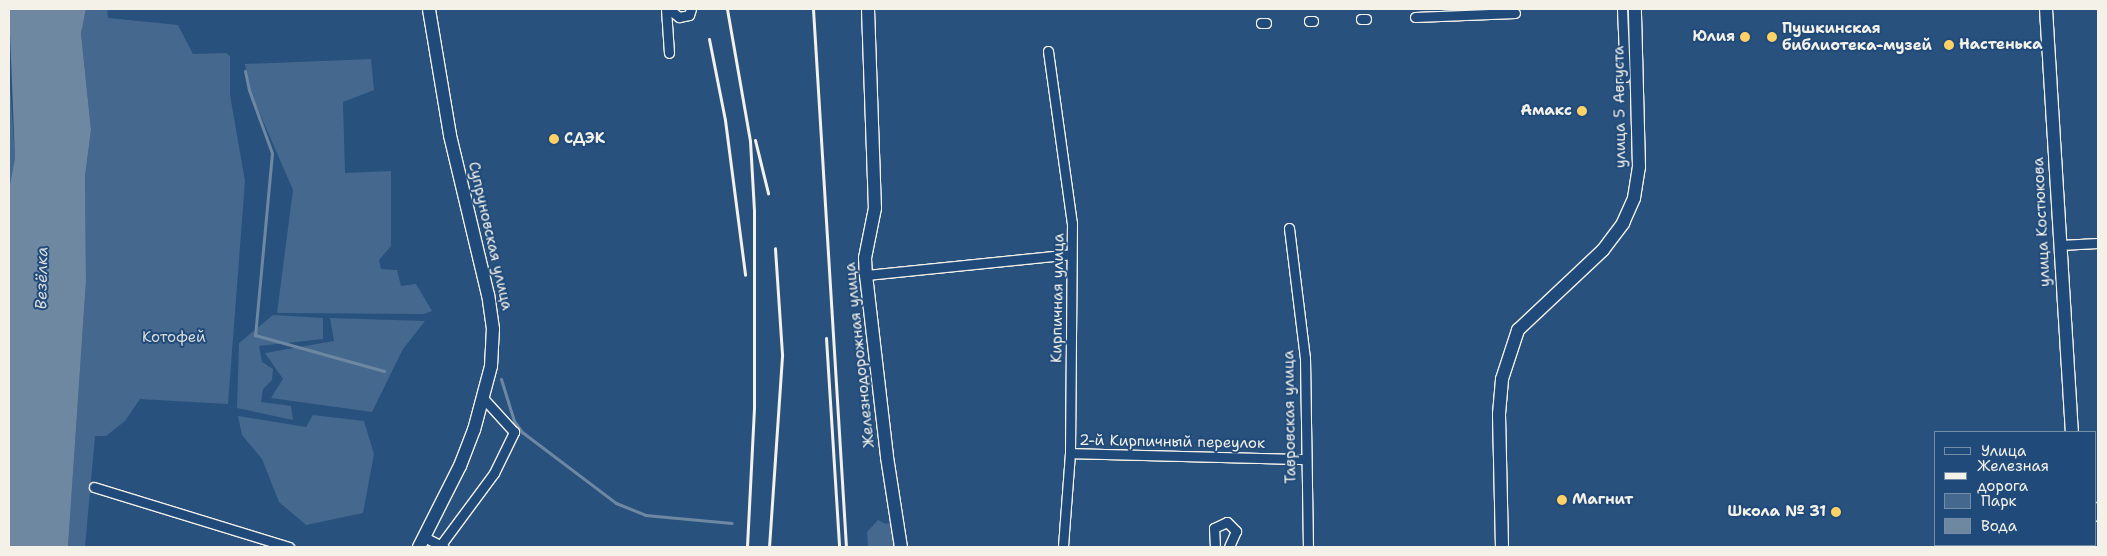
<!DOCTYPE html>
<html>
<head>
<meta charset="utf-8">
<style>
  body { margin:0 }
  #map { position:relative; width:2107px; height:556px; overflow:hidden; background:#28517e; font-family:"Shantell Sans",sans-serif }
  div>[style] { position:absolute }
  .green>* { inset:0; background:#45688e }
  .water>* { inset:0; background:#6e88a2 }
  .stream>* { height:3px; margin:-1.5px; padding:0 1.5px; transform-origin:1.5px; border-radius:1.5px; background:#6e88a2 }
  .roads { filter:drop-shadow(1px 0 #f4f1e8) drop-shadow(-1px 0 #f4f1e8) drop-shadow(0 1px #f4f1e8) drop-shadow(0 -1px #f4f1e8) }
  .street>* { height:9px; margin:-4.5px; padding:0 4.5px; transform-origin:4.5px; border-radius:4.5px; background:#1f4a7a }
  .secondary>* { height:12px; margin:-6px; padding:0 6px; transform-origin:6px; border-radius:6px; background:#1f4a7a }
  .rail>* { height:3px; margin:-1.5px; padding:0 1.5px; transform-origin:1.5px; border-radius:1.5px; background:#f4f1e8 }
  .dots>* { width:14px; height:14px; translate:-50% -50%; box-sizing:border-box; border:2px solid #1f4a7a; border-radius:50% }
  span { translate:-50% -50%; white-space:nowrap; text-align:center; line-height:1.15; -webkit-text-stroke:4px #1f4a7a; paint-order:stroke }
  .poi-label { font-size:15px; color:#f4f1e8; font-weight:700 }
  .left { translate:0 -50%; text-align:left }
  .right { translate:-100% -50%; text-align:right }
  .street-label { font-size:15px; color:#f4f1e8 }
  .park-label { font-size:15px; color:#dadcda }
  .water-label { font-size:16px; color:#d9dcda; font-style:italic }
  .frame { position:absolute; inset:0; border:10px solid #f4f1e8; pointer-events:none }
  .legend { position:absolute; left:1934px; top:431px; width:162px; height:115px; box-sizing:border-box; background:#1f4a7a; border:1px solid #748da6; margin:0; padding:6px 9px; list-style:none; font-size:15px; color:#f4f1e8 }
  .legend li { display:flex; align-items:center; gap:10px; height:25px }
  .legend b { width:25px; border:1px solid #748da6 }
</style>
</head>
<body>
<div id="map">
  <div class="green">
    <i style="clip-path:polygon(86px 9px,107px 9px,108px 18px,178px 25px,193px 54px,226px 53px,230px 56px,230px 95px,245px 181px,228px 404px,140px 399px,125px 421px,106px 436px,95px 436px,85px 547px,68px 547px,86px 281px,85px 176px,91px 130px,81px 32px)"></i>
    <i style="clip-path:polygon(371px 59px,374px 90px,343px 102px,345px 173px,391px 171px,391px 246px,379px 260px,381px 269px,397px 270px,401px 286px,416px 284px,432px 311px,424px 314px,277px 313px,293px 190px,251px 93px,245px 64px)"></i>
    <i style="clip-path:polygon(9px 69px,15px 158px,9px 189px)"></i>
    <i style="clip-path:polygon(273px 315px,323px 318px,323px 339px,259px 346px,262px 362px,273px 369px,272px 380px,263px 389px,261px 402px,291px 406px,293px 420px,237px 408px,239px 343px)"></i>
    <i style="clip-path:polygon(330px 318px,425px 321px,403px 349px,372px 412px,271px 398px,283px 379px,265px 353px,334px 341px)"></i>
    <i style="clip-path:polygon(313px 415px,364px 421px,374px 454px,363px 513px,306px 525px,279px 502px,262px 459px,242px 435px,238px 416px,306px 427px)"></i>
    <i style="clip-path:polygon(878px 520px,886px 524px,894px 520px,896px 547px,868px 547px,867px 532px)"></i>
  </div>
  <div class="water">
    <i style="clip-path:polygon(9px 9px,86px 9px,81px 33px,91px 130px,85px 176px,86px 281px,68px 547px,9px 547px,9px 189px,15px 158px)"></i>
  </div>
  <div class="stream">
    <i style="left:245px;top:71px;width:19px;rotate:78deg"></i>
    <i style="left:249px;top:90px;width:67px;rotate:69.9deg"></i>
    <i style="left:272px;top:153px;width:183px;rotate:95.3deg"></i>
    <i style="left:255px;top:335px;width:134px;rotate:15.6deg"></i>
    <i style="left:501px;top:379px;width:44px;rotate:72.8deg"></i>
    <i style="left:514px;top:421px;width:14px;rotate:54deg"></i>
    <i style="left:522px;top:432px;width:118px;rotate:37.1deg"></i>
    <i style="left:616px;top:503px;width:31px;rotate:22deg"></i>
    <i style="left:645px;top:515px;width:87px;rotate:5.3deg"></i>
  </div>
  <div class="roads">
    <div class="street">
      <i style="left:666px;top:9px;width:44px;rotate:86.1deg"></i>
      <i style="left:669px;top:9px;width:13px;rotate:39deg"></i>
      <i style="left:679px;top:17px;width:10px;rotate:-11deg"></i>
      <i style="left:689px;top:15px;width:6px;rotate:-72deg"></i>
      <i style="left:1622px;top:9px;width:68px;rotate:87.5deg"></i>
      <i style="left:1415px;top:17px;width:100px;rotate:-2.3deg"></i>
      <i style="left:1361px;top:19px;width:5px"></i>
      <i style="left:1309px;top:21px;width:4px"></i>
      <i style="left:1261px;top:23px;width:5px"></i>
      <i style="left:1048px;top:51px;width:174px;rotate:82.1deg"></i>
      <i style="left:1072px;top:223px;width:230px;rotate:90.5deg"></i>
      <i style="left:1070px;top:453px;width:94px;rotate:94.3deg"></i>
      <i style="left:1289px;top:228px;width:131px;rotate:83deg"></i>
      <i style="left:1305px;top:358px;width:189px;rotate:89.1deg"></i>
      <i style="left:2060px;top:245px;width:38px;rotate:-3deg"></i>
      <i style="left:866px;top:275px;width:206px;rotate:-5.8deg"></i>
      <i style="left:1070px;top:453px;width:234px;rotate:1.5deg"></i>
      <i style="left:94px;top:487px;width:204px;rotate:17.1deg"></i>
      <i style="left:424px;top:537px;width:22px;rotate:27deg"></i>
      <i style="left:440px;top:546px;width:91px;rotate:-53.5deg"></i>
      <i style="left:494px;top:473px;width:46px;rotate:-64deg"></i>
      <i style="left:514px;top:432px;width:45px;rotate:-132.3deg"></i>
      <i style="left:1215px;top:547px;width:19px;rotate:-93deg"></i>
      <i style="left:1214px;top:528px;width:14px;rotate:-25deg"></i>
      <i style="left:1227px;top:522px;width:13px;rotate:45deg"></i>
      <i style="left:1236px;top:531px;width:17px;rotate:114deg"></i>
    </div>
    <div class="secondary">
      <i style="left:868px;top:9px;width:199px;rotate:88deg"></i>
      <i style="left:875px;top:208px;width:51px;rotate:101.3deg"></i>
      <i style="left:865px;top:258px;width:17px;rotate:87deg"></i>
      <i style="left:866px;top:275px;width:183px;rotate:83.4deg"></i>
      <i style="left:887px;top:457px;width:91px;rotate:81.2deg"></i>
      <i style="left:2046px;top:9px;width:424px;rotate:86.5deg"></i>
      <i style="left:2096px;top:509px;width:6px;rotate:72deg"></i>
      <i style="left:419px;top:547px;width:91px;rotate:-63.2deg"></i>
      <i style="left:460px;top:466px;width:39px;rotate:-69deg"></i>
      <i style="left:474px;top:430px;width:66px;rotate:-75.1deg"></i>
      <i style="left:491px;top:366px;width:37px;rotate:-87deg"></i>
      <i style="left:493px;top:329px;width:34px;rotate:-98deg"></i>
      <i style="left:488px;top:295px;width:164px;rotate:-103.4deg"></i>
      <i style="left:450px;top:135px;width:128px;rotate:-99.5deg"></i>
      <i style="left:1502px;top:547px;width:133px;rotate:-91.3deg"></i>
      <i style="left:1499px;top:414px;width:35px;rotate:-85deg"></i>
      <i style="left:1502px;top:379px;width:52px;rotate:-71.9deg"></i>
      <i style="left:1518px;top:330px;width:117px;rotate:-43.3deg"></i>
      <i style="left:1603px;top:250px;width:34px;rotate:-53deg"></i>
      <i style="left:1623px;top:223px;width:27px;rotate:-66deg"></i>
      <i style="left:1634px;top:198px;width:31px;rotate:-81deg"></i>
      <i style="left:1639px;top:167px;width:158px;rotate:-91.5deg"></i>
    </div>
  </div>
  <div class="rail">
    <i style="left:727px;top:9px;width:134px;rotate:80.1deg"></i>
    <i style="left:750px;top:141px;width:70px;rotate:86.7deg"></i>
    <i style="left:754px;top:211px;width:197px;rotate:90deg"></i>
    <i style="left:754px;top:408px;width:139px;rotate:92.9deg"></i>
    <i style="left:813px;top:9px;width:539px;rotate:86.49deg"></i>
    <i style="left:709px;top:39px;width:83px;rotate:78.8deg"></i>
    <i style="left:725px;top:120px;width:156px;rotate:82.6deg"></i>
    <i style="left:755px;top:140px;width:55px;rotate:76.2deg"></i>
    <i style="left:826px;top:338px;width:209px;rotate:86.4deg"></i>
    <i style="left:769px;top:547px;width:193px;rotate:-86.1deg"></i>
    <i style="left:782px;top:354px;width:106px;rotate:-93.8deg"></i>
  </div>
  <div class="dots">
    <i style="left:1745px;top:37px;background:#ffd166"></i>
    <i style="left:1772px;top:37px;background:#ffd166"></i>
    <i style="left:1949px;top:45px;background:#ffd166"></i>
    <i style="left:1582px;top:111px;background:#ffd166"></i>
    <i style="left:554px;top:139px;background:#ffd166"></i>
    <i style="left:1562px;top:500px;background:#ffd166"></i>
    <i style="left:1836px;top:512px;background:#ffd166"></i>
  </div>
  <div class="poi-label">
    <span class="left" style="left:1782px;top:37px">Пушкинская<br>библиотека-музей</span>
    <span class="right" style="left:1735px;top:37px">Юлия</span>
    <span class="left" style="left:1959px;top:45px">Настенька</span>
    <span class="right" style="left:1572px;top:111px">Амакс</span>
    <span class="left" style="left:564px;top:139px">СДЭК</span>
    <span class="left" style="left:1572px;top:500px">Магнит</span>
    <span class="right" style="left:1826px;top:512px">Школа № 31</span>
  </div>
  <div class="street-label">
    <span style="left:1620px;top:107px;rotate:-91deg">улица 5 Августа</span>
    <span style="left:2042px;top:222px;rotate:-93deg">улица Костюкова</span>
    <span style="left:490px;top:236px;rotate:77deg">Супруновская улица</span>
    <span style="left:1058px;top:298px;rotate:-89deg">Кирпичная улица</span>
    <span style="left:860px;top:355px;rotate:-96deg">Железнодорожная улица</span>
    <span style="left:1290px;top:417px;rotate:-91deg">Тавровская улица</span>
    <span style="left:1172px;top:442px;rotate:1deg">2-й Кирпичный переулок</span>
  </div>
  <div class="park-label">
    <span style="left:174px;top:338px">Котофей</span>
  </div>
  <div class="water-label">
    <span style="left:42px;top:278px;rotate:-89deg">Везёлка</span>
  </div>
  <div class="frame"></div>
  <ul class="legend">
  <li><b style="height:6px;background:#1f4a7a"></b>Улица</li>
  <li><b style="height:6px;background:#f4f1e8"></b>Железная дорога</li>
  <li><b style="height:14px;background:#45688e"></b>Парк</li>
  <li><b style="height:14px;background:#6e88a2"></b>Вода</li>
  </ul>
</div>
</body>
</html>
